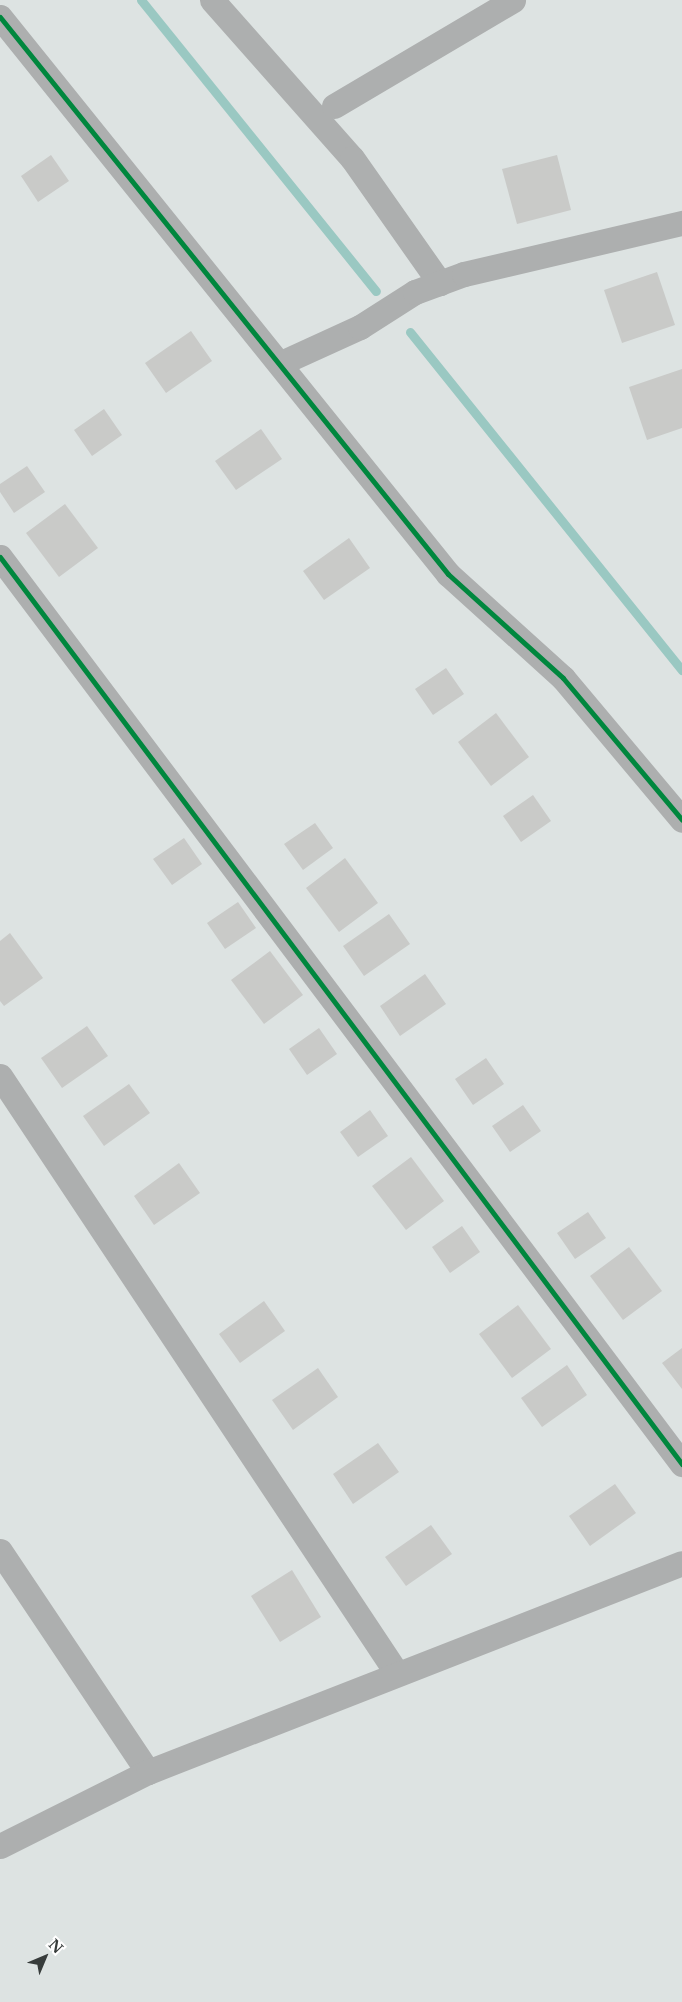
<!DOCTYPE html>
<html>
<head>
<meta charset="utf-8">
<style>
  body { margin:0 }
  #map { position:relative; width:682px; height:2002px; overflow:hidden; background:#dde3e2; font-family:"Libre Baskerville",serif }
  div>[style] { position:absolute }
  .stream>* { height:9px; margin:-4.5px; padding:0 4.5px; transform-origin:4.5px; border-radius:4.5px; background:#9ac8c2 }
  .building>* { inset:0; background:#c9cac8 }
  .minor>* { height:25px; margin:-12.5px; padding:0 12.5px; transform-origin:12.5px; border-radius:12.5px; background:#adafaf }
  .cycleway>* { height:5px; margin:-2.5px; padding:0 2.5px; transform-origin:2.5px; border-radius:2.5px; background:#00873e }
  span { translate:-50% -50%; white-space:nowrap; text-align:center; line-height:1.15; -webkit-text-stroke:4.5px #fff; paint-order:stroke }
  .north { position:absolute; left:20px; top:1932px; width:50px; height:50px; -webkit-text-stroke:4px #fff; paint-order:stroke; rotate:45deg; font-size:14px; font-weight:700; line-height:20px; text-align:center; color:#373c3b }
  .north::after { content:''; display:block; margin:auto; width:18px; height:22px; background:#373c3b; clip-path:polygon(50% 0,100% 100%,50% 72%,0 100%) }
</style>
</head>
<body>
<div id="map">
  <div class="stream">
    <i style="left:141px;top:0;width:374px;rotate:51.1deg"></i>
    <i style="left:410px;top:332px;width:434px;rotate:51.2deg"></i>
  </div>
  <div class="building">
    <i style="clip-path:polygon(51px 155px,69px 181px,38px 202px,21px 176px)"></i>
    <i style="clip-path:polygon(557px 155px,571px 210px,517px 224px,502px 169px)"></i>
    <i style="clip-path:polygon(657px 272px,675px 325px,622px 343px,604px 290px)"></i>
    <i style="clip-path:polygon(191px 331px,212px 361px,166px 393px,145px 363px)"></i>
    <i style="clip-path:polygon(682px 369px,682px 428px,647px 440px,629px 387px)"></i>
    <i style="clip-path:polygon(104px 409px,122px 435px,92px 456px,74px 430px)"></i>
    <i style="clip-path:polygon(261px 429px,282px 459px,236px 490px,215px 461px)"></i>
    <i style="clip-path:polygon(27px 466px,45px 492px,14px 513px,0 492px,0 484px)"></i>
    <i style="clip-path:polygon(65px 504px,98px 548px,59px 577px,26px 533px)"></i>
    <i style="clip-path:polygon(349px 538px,370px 568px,324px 600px,303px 571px)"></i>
    <i style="clip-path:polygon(446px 668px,464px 694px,433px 715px,415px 689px)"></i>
    <i style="clip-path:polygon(496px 713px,529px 757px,491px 786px,458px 742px)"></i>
    <i style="clip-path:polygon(533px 795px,551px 821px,521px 842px,503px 816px)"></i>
    <i style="clip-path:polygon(315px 823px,333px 848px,303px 870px,284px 844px)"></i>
    <i style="clip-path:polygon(184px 838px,202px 864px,172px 885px,153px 859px)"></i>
    <i style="clip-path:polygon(345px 858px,378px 903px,339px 932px,306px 888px)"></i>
    <i style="clip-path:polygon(238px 902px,256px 928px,225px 949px,207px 923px)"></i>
    <i style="clip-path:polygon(389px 914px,410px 944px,364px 976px,343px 946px)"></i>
    <i style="clip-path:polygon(10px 933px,43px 978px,4px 1006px,0 1001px,0 941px)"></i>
    <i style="clip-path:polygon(270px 951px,303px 995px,264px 1024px,231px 980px)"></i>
    <i style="clip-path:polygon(425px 974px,446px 1004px,400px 1036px,380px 1006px)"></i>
    <i style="clip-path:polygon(87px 1026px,108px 1056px,62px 1088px,41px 1058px)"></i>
    <i style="clip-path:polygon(319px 1028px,337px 1054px,307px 1075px,289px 1049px)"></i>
    <i style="clip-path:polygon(486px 1058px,504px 1084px,473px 1105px,455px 1079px)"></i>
    <i style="clip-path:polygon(129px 1084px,150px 1113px,104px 1146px,83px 1116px)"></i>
    <i style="clip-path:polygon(523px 1105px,541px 1131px,510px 1152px,492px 1126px)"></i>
    <i style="clip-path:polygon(370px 1110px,388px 1136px,358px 1157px,340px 1132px)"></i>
    <i style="clip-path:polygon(411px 1157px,444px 1201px,406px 1230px,372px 1186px)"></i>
    <i style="clip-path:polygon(179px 1163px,200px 1193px,154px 1225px,134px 1196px)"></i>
    <i style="clip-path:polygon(588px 1212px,606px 1238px,575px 1259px,557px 1233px)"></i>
    <i style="clip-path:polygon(462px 1226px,480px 1252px,450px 1273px,432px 1247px)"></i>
    <i style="clip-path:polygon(629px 1247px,662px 1291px,623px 1320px,590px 1276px)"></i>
    <i style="clip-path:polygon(264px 1301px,285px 1331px,240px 1363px,219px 1334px)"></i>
    <i style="clip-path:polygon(518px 1305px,551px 1349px,512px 1378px,479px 1334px)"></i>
    <i style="clip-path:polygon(682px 1348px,682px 1389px,662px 1363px)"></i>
    <i style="clip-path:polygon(567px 1365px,587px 1395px,542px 1427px,521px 1398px)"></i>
    <i style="clip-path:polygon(318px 1368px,338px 1397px,293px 1430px,272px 1400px)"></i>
    <i style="clip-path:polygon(378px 1443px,399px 1472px,353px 1504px,333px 1474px)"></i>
    <i style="clip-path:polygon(615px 1484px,636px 1513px,590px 1546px,569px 1516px)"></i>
    <i style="clip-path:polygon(431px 1525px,452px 1554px,406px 1586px,385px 1557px)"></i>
    <i style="clip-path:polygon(292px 1570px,321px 1617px,280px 1642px,251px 1596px)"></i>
  </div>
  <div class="minor">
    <i style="left:212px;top:0;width:211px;rotate:48.5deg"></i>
    <i style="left:352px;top:158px;width:153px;rotate:54.9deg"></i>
    <i style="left:0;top:17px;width:715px;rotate:51.19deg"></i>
    <i style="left:448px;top:574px;width:155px;rotate:42.1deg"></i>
    <i style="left:563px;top:678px;width:185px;rotate:50deg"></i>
    <i style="left:334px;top:106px;width:208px;rotate:-30.6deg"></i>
    <i style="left:281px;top:363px;width:87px;rotate:-24.5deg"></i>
    <i style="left:360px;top:327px;width:65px;rotate:-32.5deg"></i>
    <i style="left:415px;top:292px;width:52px;rotate:-20.2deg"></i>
    <i style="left:464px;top:274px;width:224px;rotate:-13.2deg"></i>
    <i style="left:0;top:557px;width:1135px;rotate:53.06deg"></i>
    <i style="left:0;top:1076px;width:716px;rotate:56.4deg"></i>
    <i style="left:0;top:1551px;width:266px;rotate:56.2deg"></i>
    <i style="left:0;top:1846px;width:165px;rotate:-26.6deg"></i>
    <i style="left:148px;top:1772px;width:573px;rotate:-21.37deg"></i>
  </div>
  <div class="cycleway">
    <i style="left:0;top:17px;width:715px;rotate:51.19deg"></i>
    <i style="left:448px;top:574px;width:155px;rotate:42.1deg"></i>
    <i style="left:563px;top:678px;width:185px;rotate:50deg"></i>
    <i style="left:0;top:557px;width:1135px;rotate:53.06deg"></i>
  </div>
  <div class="north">N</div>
</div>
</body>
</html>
